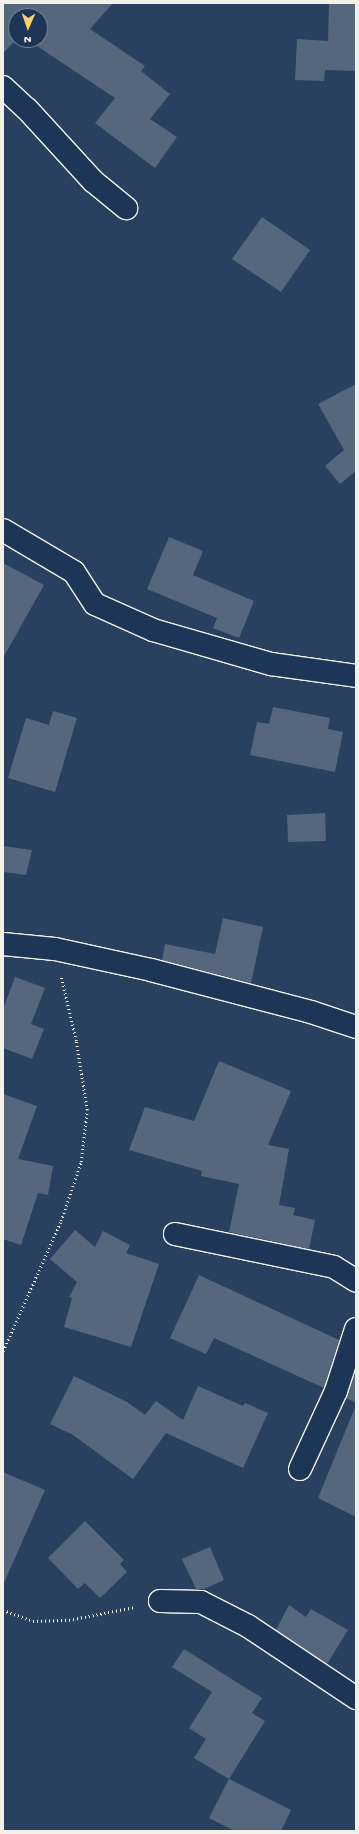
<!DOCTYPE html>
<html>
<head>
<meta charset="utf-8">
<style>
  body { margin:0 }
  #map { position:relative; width:359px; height:1834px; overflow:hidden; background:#2a4060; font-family:"Gochi Hand",sans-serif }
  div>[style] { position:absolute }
  .building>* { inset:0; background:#56677d }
  .path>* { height:2.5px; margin-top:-1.25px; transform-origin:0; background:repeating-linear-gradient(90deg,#f4f1e8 0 1px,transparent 0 4px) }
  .roads { filter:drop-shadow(1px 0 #f4f1e8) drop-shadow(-1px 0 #f4f1e8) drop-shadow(0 1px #f4f1e8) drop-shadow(0 -1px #f4f1e8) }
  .minor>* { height:22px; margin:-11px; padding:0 11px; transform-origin:11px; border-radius:11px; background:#1d3557 }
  span { translate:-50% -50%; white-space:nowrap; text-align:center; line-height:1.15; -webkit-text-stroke:4px #1d3557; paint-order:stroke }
  .frame { position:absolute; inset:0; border:4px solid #f4f1e8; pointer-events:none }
  .north { position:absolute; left:8px; top:8px; width:40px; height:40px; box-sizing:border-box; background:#1d3557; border:1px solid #738091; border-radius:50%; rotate:182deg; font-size:11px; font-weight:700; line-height:16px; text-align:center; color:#f4f1e8 }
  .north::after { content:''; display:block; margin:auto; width:14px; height:18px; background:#ffd166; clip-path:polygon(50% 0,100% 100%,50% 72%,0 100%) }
</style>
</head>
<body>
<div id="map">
  <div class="building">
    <i style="clip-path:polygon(3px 3px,113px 3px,90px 29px,145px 66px,141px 71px,170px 94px,150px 119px,177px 137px,155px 168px,95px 123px,115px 98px,28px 40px,40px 40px,40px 16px,16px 16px,16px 40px,3px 53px)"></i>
    <i style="clip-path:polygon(329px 3px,356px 3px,356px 71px,325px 70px,324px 81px,295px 80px,297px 39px,328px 41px)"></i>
    <i style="clip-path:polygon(262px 217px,310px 250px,281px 292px,232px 259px)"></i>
    <i style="clip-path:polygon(356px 384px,356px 471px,340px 484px,325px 466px,344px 450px,318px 404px)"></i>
    <i style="clip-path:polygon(169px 537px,203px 551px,193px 575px,254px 601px,239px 638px,213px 628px,217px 618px,147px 589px)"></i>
    <i style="clip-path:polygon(3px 563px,44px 585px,3px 658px)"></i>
    <i style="clip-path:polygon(273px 707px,330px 718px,328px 729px,343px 732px,335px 772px,250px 755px,257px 722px,269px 724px)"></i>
    <i style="clip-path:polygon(53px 711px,77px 718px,55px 792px,8px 778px,26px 718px,49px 725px)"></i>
    <i style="clip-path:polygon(325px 813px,326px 841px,288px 842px,287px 815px)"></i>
    <i style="clip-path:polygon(3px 846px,32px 850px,26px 875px,3px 872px)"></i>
    <i style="clip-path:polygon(223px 918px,263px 927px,251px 983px,162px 960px,165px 944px,215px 954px)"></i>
    <i style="clip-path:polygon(15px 977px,45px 988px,31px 1024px,44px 1029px,32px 1059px,3px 1048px,3px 1009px)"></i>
    <i style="clip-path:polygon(219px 1061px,291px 1091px,268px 1145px,289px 1149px,279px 1205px,295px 1208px,293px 1215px,315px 1220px,309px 1249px,229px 1232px,239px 1184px,201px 1176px,202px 1171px,129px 1150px,145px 1107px,194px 1121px)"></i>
    <i style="clip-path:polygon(3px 1094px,37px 1106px,18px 1159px,53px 1166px,48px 1195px,38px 1193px,21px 1245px,3px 1239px)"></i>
    <i style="clip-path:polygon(75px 1230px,95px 1247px,103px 1231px,130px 1245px,126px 1253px,159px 1264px,131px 1347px,64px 1327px,72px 1298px,69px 1297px,77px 1282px,50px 1259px)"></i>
    <i style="clip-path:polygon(199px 1275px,339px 1340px,324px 1388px,214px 1338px,206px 1354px,170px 1338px)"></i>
    <i style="clip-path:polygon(356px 1370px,356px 1403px,346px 1398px)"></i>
    <i style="clip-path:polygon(74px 1376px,127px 1402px,145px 1415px,156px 1401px,183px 1420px,198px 1386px,243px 1406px,245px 1403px,268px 1413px,243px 1468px,166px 1433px,133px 1479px,73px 1435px,50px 1424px)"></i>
    <i style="clip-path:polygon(356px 1405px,356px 1517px,318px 1498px)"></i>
    <i style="clip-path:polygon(3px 1472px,45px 1490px,3px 1585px)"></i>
    <i style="clip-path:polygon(85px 1521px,124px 1560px,120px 1564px,127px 1572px,100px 1598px,85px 1583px,78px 1589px,48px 1558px)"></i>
    <i style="clip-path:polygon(210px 1547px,224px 1580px,204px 1589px,196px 1589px,182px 1559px)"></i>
    <i style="clip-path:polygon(289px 1605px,306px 1617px,311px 1609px,348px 1630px,327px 1664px,276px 1630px)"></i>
    <i style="clip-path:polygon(184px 1649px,262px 1698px,252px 1713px,265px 1721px,229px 1779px,194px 1758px,206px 1739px,189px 1728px,212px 1692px,172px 1667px)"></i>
    <i style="clip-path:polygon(229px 1779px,291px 1810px,281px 1831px,235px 1831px,209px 1818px)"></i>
  </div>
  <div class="path">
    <i style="left:3px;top:1351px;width:142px;rotate:-66deg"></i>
    <i style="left:61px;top:1221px;width:62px;rotate:-71.3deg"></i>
    <i style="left:81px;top:1162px;width:52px;rotate:-83.4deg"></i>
    <i style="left:87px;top:1110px;width:70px;rotate:-99.1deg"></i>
    <i style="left:76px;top:1041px;width:66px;rotate:-103.2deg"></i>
    <i style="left:3px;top:1610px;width:32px;rotate:20deg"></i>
    <i style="left:33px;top:1621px;width:36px;rotate:-2deg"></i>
    <i style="left:69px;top:1620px;width:67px;rotate:-11.1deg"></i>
  </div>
  <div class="roads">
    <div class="minor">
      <i style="left:3px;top:87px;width:33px;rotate:43deg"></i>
      <i style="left:27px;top:109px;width:98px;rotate:47.5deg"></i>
      <i style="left:93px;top:181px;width:43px;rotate:39.3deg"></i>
      <i style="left:3px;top:530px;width:82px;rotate:30.6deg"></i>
      <i style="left:74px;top:572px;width:38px;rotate:57deg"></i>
      <i style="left:95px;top:604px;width:64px;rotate:24.1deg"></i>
      <i style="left:153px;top:630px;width:123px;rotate:16.1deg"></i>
      <i style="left:271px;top:664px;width:86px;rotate:8deg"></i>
      <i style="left:3px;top:944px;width:52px;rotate:5.5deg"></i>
      <i style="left:55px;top:949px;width:98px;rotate:12.3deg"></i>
      <i style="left:151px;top:970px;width:165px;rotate:14.7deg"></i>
      <i style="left:311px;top:1012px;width:47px;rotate:18.4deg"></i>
      <i style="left:175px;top:1234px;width:162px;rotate:11.7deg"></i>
      <i style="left:334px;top:1267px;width:26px;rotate:32deg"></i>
      <i style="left:300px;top:1469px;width:86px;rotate:-65.2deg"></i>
      <i style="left:336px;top:1391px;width:65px;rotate:-72.1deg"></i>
      <i style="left:160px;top:1601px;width:41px;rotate:1.4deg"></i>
      <i style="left:201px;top:1602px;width:53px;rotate:27.1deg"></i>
      <i style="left:248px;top:1626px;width:130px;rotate:33.7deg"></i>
    </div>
  </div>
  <div class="frame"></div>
  <div class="north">N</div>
</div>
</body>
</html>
